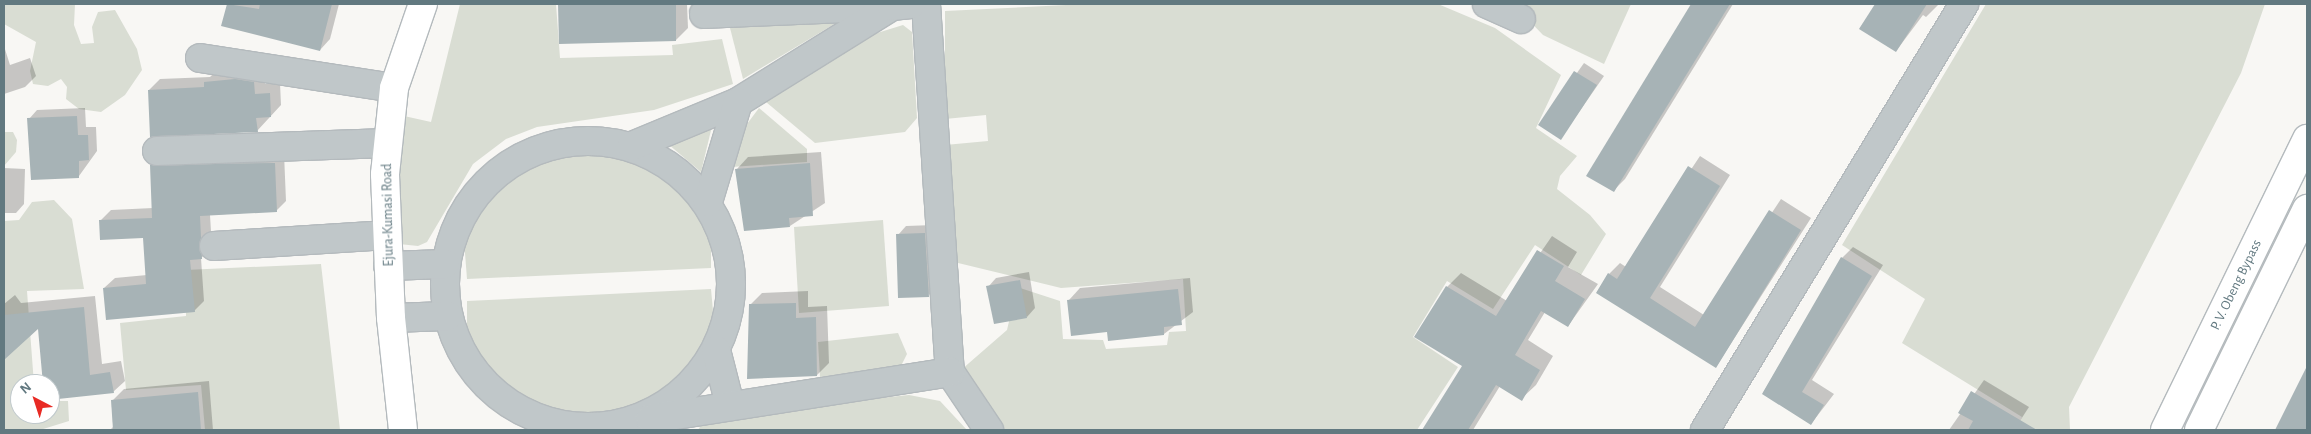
<!DOCTYPE html>
<html>
<head>
<meta charset="utf-8">
<style>
  body { margin:0 }
  #map { position:relative; width:2311px; height:434px; overflow:hidden; background:#f8f7f4; font-family:"Alegreya Sans",sans-serif }
  div>[style] { position:absolute }
  .green>* { inset:0; background:#d9ddd3 }
  .shadow>* { inset:0; background:#0003 }
  .building>* { inset:0; background:#a7b3b6 }
  .roads { filter:drop-shadow(1px 0 #b4babd) drop-shadow(-1px 0 #b4babd) drop-shadow(0 1px #b4babd) drop-shadow(0 -1px #b4babd) }
  .minor>* { height:28px; margin:-14px; padding:0 14px; transform-origin:14px; border-radius:14px; background:#c0c7c9 }
  .minor>.ring { margin:-14px; padding:0; box-sizing:content-box; background:none; border:28px solid #c0c7c9; border-radius:50% }
  .major>* { height:28px; margin:-14px; padding:0 14px; transform-origin:14px; border-radius:14px; background:#fff }
  .highway>* { height:28px; margin:-14px; padding:0 14px; transform-origin:14px; border-radius:14px; background:#fff }
  span { translate:-50% -50%; white-space:nowrap; text-align:center; line-height:1.15; -webkit-text-stroke:5px #fff; paint-order:stroke }
  .street-label { font-size:14px; color:#627980 }
  .frame { position:absolute; inset:0; border:5px solid #627980; pointer-events:none }
  .north { position:absolute; left:10px; top:374px; width:50px; height:50px; box-sizing:border-box; background:#fff; border:1px solid #c0c9cc; border-radius:50%; rotate:320deg; font-size:14px; font-weight:700; line-height:20px; text-align:center; color:#627980 }
  .north::after { content:''; display:block; margin:auto; width:18px; height:22px; background:#e82a24; clip-path:polygon(50% 0,100% 100%,50% 72%,0 100%) }
</style>
</head>
<body>
<div id="map">
  <div class="green">
    <i style="clip-path:polygon(4px 4px,75px 4px,74px 25px,81px 44px,94px 43px,92px 27px,98px 12px,115px 10px,137px 49px,142px 70px,125px 95px,101px 112px,79px 109px,66px 99px,67px 87px,61px 79px,48px 86px,33px 84px,30px 71px,36px 42px,4px 24px)"></i>
    <i style="clip-path:polygon(460px 4px,556px 4px,560px 58px,673px 55px,672px 45px,722px 39px,733px 84px,654px 110px,537px 127px,506px 139px,473px 164px,427px 242px,418px 246px,399px 244px,394px 191px,404px 116px,431px 122px)"></i>
    <i style="clip-path:polygon(1086px 4px,1438px 4px,1495px 28px,1561px 75px,1536px 128px,1577px 156px,1560px 176px,1557px 189px,1590px 215px,1606px 234px,1581px 275px,1535px 245px,1493px 309px,1447px 281px,1413px 337px,1458px 367px,1417px 430px,1001px 430px,961px 370px,1007px 330px,1017px 287px,1060px 301px,1063px 339px,1103px 340px,1106px 349px,1167px 345px,1169px 332px,1186px 331px,1183px 279px,1061px 288px,954px 262px,945px 145px,988px 141px,986px 115px,945px 119px,945px 11px)"></i>
    <i style="clip-path:polygon(1513px 4px,1631px 4px,1604px 64px,1543px 35px)"></i>
    <i style="clip-path:polygon(1986px 4px,2265px 4px,2241px 73px,2069px 407px,2070px 430px,2015px 430px,2022px 417px,1902px 343px,1925px 299px,1842px 245px)"></i>
    <i style="clip-path:polygon(841px 20px,743px 79px,729px 24px)"></i>
    <i style="clip-path:polygon(903px 25px,912px 32px,917px 118px,905px 132px,815px 143px,766px 102px,786px 83px,861px 38px)"></i>
    <i style="clip-path:polygon(759px 108px,807px 149px,807px 162px,731px 167px,738px 136px)"></i>
    <i style="clip-path:polygon(713px 122px,701px 172px,661px 138px)"></i>
    <i style="clip-path:polygon(4px 132px,13px 132px,17px 140px,16px 152px,4px 166px)"></i>
    <i style="clip-path:polygon(589px 152px,640px 163px,683px 192px,711px 235px,711px 268px,467px 279px,464px 240px,494px 191px,538px 162px)"></i>
    <i style="clip-path:polygon(54px 200px,72px 219px,84px 289px,27px 291px,34px 384px,20px 384px,20px 414px,50px 414px,50px 401px,68px 401px,69px 421px,40px 430px,4px 430px,4px 221px,19px 220px,32px 202px)"></i>
    <i style="clip-path:polygon(883px 220px,889px 306px,799px 313px,794px 227px)"></i>
    <i style="clip-path:polygon(321px 264px,340px 430px,205px 430px,201px 385px,126px 390px,120px 323px,186px 316px,185px 270px)"></i>
    <i style="clip-path:polygon(711px 289px,714px 322px,689px 368px,648px 401px,598px 415px,547px 410px,501px 386px,467px 340px,467px 301px)"></i>
    <i style="clip-path:polygon(898px 333px,907px 354px,901px 366px,820px 377px,818px 342px)"></i>
    <i style="clip-path:polygon(909px 395px,940px 401px,967px 430px,698px 430px,707px 416px)"></i>
  </div>
  <div class="shadow">
    <i style="clip-path:polygon(228px 4px,339px 4px,330px 39px,320px 50px,222px 25px)"></i>
    <i style="clip-path:polygon(559px 4px,687px 4px,688px 28px,676px 40px,560px 43px)"></i>
    <i style="clip-path:polygon(1693px 4px,1733px 4px,1625px 179px,1613px 191px,1588px 175px)"></i>
    <i style="clip-path:polygon(1876px 4px,1939px 4px,1926px 17px,1923px 15px,1896px 51px,1860px 28px)"></i>
    <i style="clip-path:polygon(4px 46px,10px 65px,30px 58px,36px 76px,25px 87px,4px 94px)"></i>
    <i style="clip-path:polygon(1584px 63px,1604px 76px,1561px 138px,1540px 125px)"></i>
    <i style="clip-path:polygon(216px 71px,264px 72px,265px 84px,280px 83px,281px 105px,257px 131px,149px 90px,160px 79px,210px 77px)"></i>
    <i style="clip-path:polygon(85px 108px,86px 127px,96px 127px,97px 151px,79px 176px,29px 119px,37px 110px)"></i>
    <i style="clip-path:polygon(821px 152px,825px 203px,790px 226px,737px 169px,748px 157px)"></i>
    <i style="clip-path:polygon(284px 153px,286px 201px,276px 211px,210px 215px,212px 248px,201px 258px,204px 301px,194px 311px,104px 288px,115px 278px,147px 275px,144px 237px,101px 220px,111px 210px,153px 208px,151px 166px,161px 156px)"></i>
    <i style="clip-path:polygon(1700px 156px,1730px 175px,1660px 287px,1704px 315px,1781px 199px,1811px 218px,1716px 367px,1609px 274px,1620px 263px,1626px 267px)"></i>
    <i style="clip-path:polygon(4px 168px,25px 169px,24px 204px,16px 213px,4px 213px)"></i>
    <i style="clip-path:polygon(934px 225px,938px 287px,929px 295px,898px 235px,906px 226px)"></i>
    <i style="clip-path:polygon(1552px 236px,1577px 252px,1568px 267px,1598px 284px,1568px 326px,1545px 312px,1528px 340px,1553px 356px,1536px 385px,1521px 399px,1500px 386px,1473px 430px,1424px 430px,1464px 365px,1447px 287px,1461px 273px,1507px 301px)"></i>
    <i style="clip-path:polygon(1853px 247px,1883px 265px,1812px 380px,1834px 394px,1811px 424px,1763px 393px,1842px 258px)"></i>
    <i style="clip-path:polygon(1029px 272px,1035px 308px,1027px 317px,988px 287px,996px 278px)"></i>
    <i style="clip-path:polygon(1190px 278px,1193px 312px,1164px 334px,1069px 300px,1080px 288px)"></i>
    <i style="clip-path:polygon(808px 291px,808px 307px,827px 306px,829px 363px,817px 375px,750px 305px,762px 293px)"></i>
    <i style="clip-path:polygon(15px 295px,21px 303px,95px 296px,102px 364px,121px 361px,125px 381px,113px 392px,50px 392px,50px 384px,45px 384px,39px 326px,4px 357px,4px 304px)"></i>
    <i style="clip-path:polygon(2307px 370px,2307px 430px,2276px 430px)"></i>
    <i style="clip-path:polygon(1984px 380px,2029px 407px,2014px 430px,1949px 430px)"></i>
    <i style="clip-path:polygon(209px 381px,213px 430px,110px 430px,114px 426px,112px 401px,124px 389px)"></i>
  </div>
  <div class="building">
    <i style="clip-path:polygon(227px 4px,259px 9px,260px 4px,332px 4px,320px 51px,221px 26px)"></i>
    <i style="clip-path:polygon(558px 4px,676px 4px,676px 41px,559px 44px)"></i>
    <i style="clip-path:polygon(1691px 4px,1730px 4px,1614px 192px,1586px 176px)"></i>
    <i style="clip-path:polygon(1875px 4px,1927px 4px,1896px 52px,1859px 29px)"></i>
    <i style="clip-path:polygon(1574px 71px,1597px 85px,1561px 140px,1538px 125px)"></i>
    <i style="clip-path:polygon(235px 79px,254px 82px,255px 94px,270px 93px,271px 117px,256px 118px,258px 132px,150px 137px,148px 90px,204px 87px,204px 82px)"></i>
    <i style="clip-path:polygon(77px 116px,78px 135px,88px 135px,89px 160px,79px 161px,79px 178px,31px 180px,27px 118px)"></i>
    <i style="clip-path:polygon(275px 163px,277px 212px,200px 216px,202px 259px,190px 260px,195px 312px,106px 320px,103px 288px,146px 284px,143px 238px,100px 240px,99px 220px,152px 218px,150px 165px)"></i>
    <i style="clip-path:polygon(810px 163px,813px 216px,789px 218px,790px 227px,744px 231px,735px 169px)"></i>
    <i style="clip-path:polygon(1688px 166px,1720px 186px,1650px 298px,1695px 327px,1769px 210px,1801px 230px,1716px 368px,1596px 293px,1608px 273px,1617px 279px)"></i>
    <i style="clip-path:polygon(925px 233px,929px 297px,898px 298px,896px 234px)"></i>
    <i style="clip-path:polygon(1537px 250px,1564px 266px,1555px 281px,1585px 299px,1568px 327px,1541px 311px,1515px 355px,1540px 370px,1522px 401px,1496px 385px,1468px 430px,1422px 430px,1462px 366px,1414px 337px,1446px 286px,1496px 316px)"></i>
    <i style="clip-path:polygon(1841px 257px,1872px 276px,1802px 392px,1824px 405px,1811px 425px,1762px 394px)"></i>
    <i style="clip-path:polygon(1020px 280px,1027px 318px,994px 324px,986px 286px)"></i>
    <i style="clip-path:polygon(1178px 289px,1182px 325px,1164px 327px,1164px 335px,1108px 341px,1107px 332px,1071px 336px,1067px 300px)"></i>
    <i style="clip-path:polygon(796px 303px,796px 318px,816px 317px,817px 376px,747px 379px,749px 304px)"></i>
    <i style="clip-path:polygon(84px 307px,90px 375px,110px 372px,114px 393px,58px 399px,57px 392px,50px 393px,50px 384px,43px 384px,38px 329px,4px 360px,4px 315px)"></i>
    <i style="clip-path:polygon(2307px 366px,2307px 430px,2275px 430px)"></i>
    <i style="clip-path:polygon(1971px 391px,2037px 430px,1968px 430px,1973px 421px,1958px 413px)"></i>
    <i style="clip-path:polygon(198px 392px,201px 430px,113px 430px,111px 400px)"></i>
  </div>
  <div class="roads">
    <div class="minor">
      <i style="left:926px;top:4px;width:369px;rotate:86.3deg"></i>
      <i style="left:950px;top:372px;width:70px;rotate:56.1deg"></i>
      <i style="left:1487px;top:4px;width:37px;rotate:24deg"></i>
      <i style="left:704px;top:14px;width:187px;rotate:-2.4deg"></i>
      <i style="left:200px;top:58px;width:196px;rotate:8.8deg"></i>
      <i class="ring" style="left:445px;top:141px;width:258px;height:258px"></i>
      <i style="left:632px;top:146px;width:115px;rotate:-22.5deg"></i>
      <i style="left:738px;top:102px;width:181px;rotate:-31.9deg"></i>
      <i style="left:892px;top:6px;width:19px;rotate:-6deg"></i>
      <i style="left:157px;top:151px;width:231px;rotate:-2deg"></i>
      <i style="left:708px;top:202px;width:104px;rotate:-73.3deg"></i>
      <i style="left:214px;top:246px;width:174px;rotate:-3.6deg"></i>
      <i style="left:388px;top:266px;width:57px;rotate:-2deg"></i>
      <i style="left:391px;top:318px;width:57px;rotate:-2deg"></i>
      <i style="left:716px;top:350px;width:57px;rotate:75.7deg"></i>
      <i style="left:650px;top:419px;width:304px;rotate:-8.9deg"></i>
      <i style="left:1705px;top:430px;width:499px;rotate:-58.7deg"></i>
    </div>
    <div class="major">
      <i style="left:403px;top:430px;width:113px;rotate:-96.1deg"></i>
      <i style="left:391px;top:318px;width:144px;rotate:-92.4deg"></i>
      <i style="left:385px;top:174px;width:86px;rotate:-84deg"></i>
      <i style="left:394px;top:88px;width:89px;rotate:-71deg"></i>
    </div>
    <div class="highway">
      <i style="left:2165px;top:430px;width:324px;rotate:-64deg"></i>
      <i style="left:2199px;top:430px;width:246px;rotate:-64deg"></i>
    </div>
  </div>
  <div class="street-label">
    <span style="left:388px;top:215px;rotate:-91deg">Ejura-Kumasi Road</span>
    <span style="left:2236px;top:285px;rotate:-64deg">P. V. Obeng Bypass</span>
  </div>
  <div class="frame"></div>
  <div class="north">N</div>
</div>
</body>
</html>
